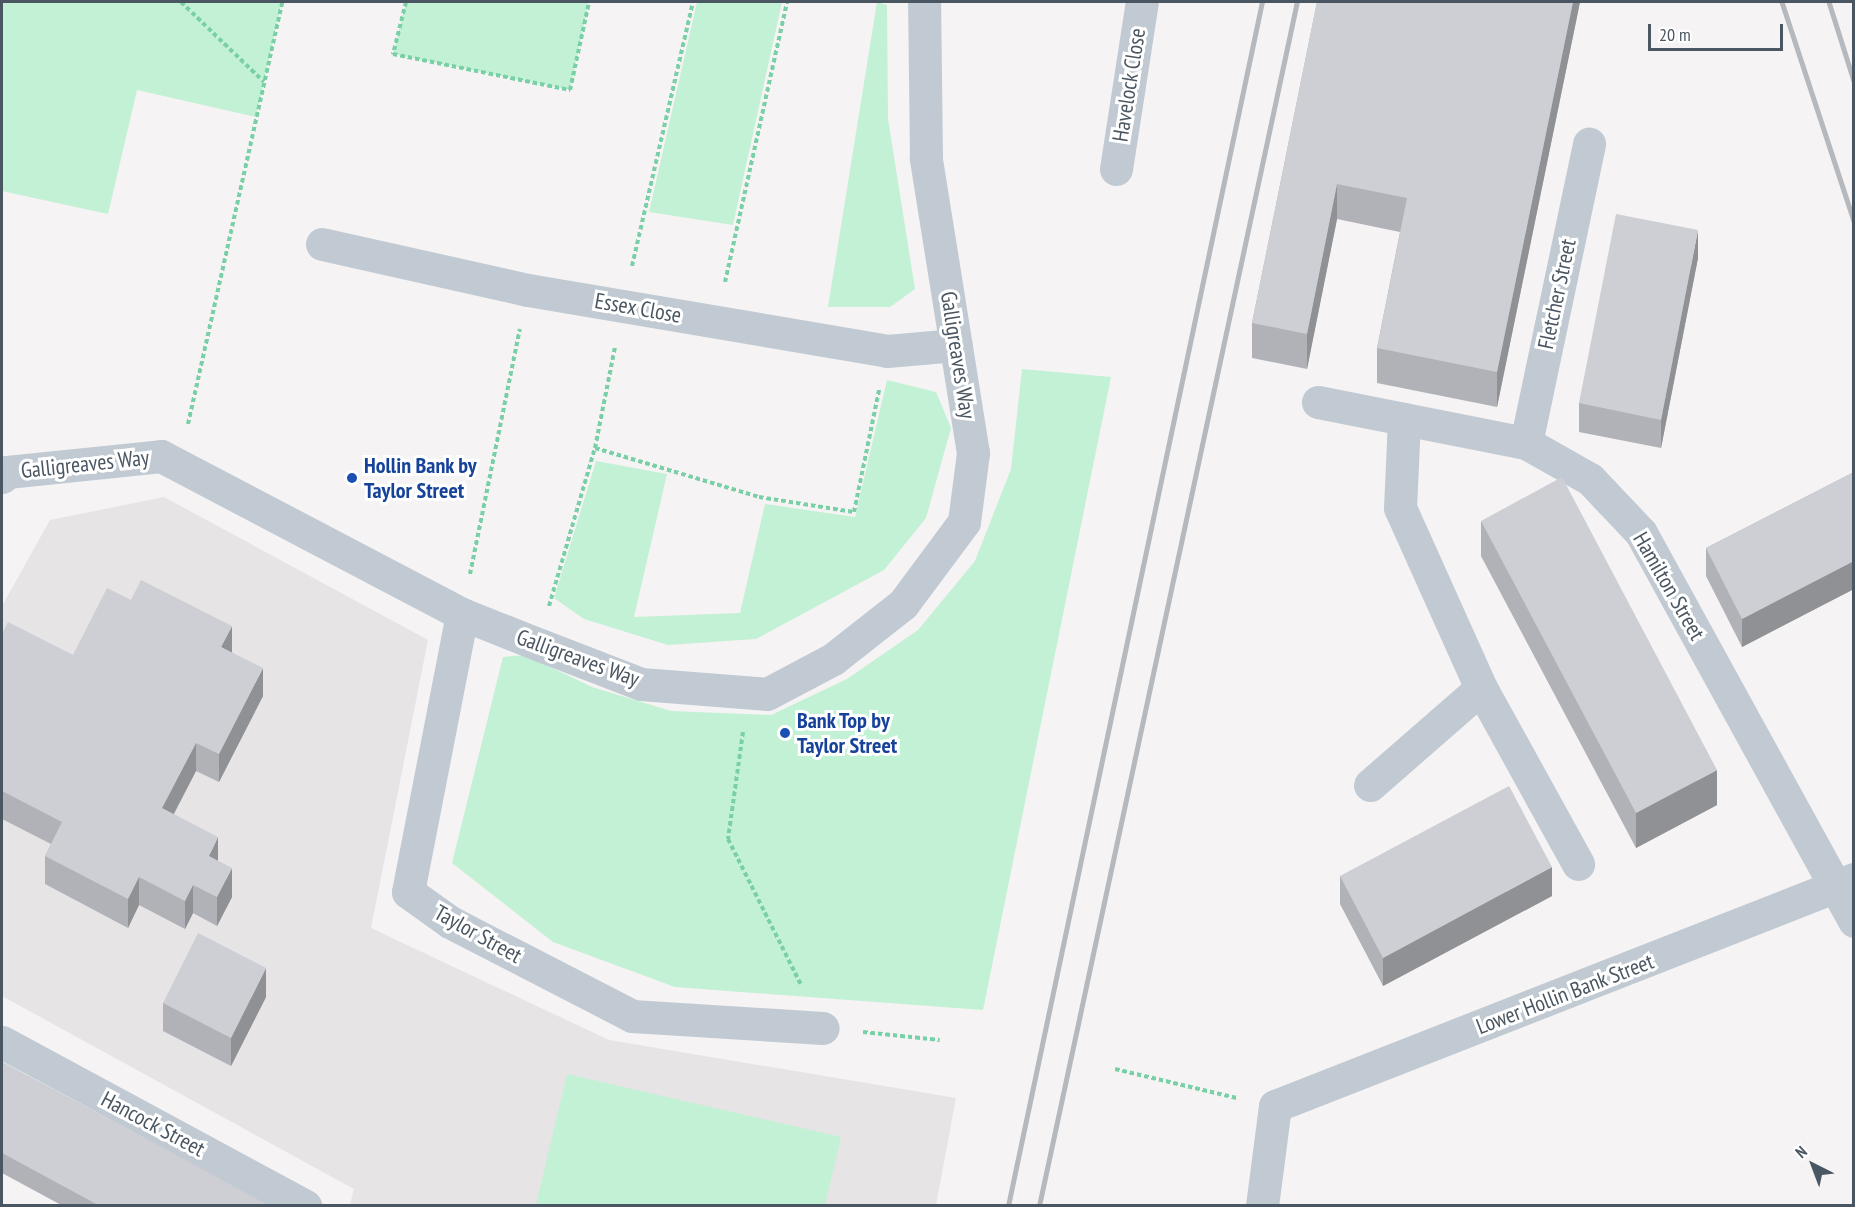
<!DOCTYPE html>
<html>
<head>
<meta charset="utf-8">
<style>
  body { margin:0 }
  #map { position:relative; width:1855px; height:1207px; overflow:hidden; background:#f5f3f3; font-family:"PT Sans Narrow",sans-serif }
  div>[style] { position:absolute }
  .education>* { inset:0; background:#e6e4e5 }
  .green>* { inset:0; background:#c3f1d5 }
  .path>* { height:4px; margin-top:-2px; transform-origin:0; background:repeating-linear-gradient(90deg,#7ad0a6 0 4.5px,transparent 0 7.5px) }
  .minor>* { height:33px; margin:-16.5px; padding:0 16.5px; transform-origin:16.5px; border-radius:16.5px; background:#c1cad2 }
  .rail>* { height:4.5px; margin:-2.25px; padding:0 2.25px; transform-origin:2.25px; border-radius:2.25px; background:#b5b8bd }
  .wall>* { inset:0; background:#b0b2b7 }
  .shaded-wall>* { inset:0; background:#909195 }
  .building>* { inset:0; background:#cdcfd5 }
  .dots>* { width:16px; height:16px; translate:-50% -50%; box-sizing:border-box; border:3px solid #fff; border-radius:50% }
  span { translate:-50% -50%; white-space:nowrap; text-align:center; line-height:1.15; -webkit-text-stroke:6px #fff; paint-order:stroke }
  .street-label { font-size:22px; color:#4a5661 }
  .transit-label { font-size:22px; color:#164399; font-weight:700 }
  .left { translate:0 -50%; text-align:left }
  .frame { position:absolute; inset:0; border:3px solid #4a5661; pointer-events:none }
  .north { position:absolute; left:1783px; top:1135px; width:60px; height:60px; -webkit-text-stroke:4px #fff; paint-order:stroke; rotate:318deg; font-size:16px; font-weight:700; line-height:24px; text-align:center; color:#4a5661 }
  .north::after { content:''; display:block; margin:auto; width:21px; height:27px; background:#4a5661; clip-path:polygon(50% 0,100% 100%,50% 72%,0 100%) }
  .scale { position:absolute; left:1648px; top:24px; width:135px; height:27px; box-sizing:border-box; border:3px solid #4a5661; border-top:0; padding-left:8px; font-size:18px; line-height:21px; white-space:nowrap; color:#4a5661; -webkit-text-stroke:4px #fff; paint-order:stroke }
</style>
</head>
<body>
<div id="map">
  <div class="education">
    <i style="clip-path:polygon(164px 497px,428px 640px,371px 928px,609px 1040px,956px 1098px,936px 1205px,350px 1205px,354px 1189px,2px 996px,2px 606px,50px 520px)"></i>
  </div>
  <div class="green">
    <i style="clip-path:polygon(2px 2px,282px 2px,256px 117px,137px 90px,108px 214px,2px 191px)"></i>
    <i style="clip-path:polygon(406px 2px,589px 2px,570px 90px,393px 54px)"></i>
    <i style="clip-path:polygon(697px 2px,782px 2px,733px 225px,649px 212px)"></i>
    <i style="clip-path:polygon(877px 2px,887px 5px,888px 119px,915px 289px,890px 307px,828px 307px)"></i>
    <i style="clip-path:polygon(1022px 369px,1111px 377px,983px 1010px,675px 987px,553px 942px,452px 863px,503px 657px,525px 655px,592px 687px,671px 711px,771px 715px,847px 679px,918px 630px,975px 561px,1011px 469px)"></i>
    <i style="clip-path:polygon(887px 380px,936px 392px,951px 428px,926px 518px,884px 570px,756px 639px,668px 645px,584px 619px,554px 598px,596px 461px,667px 474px,634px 617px,740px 613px,765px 504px,855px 517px)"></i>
    <i style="clip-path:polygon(567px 1074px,841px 1137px,825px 1205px,536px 1205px)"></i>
  </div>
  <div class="path">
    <i style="left:181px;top:2px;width:115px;rotate:43.9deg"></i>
    <i style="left:406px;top:2px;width:54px;rotate:104deg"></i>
    <i style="left:393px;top:54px;width:181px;rotate:11.5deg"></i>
    <i style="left:570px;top:90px;width:90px;rotate:-77.8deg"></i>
    <i style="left:632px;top:266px;width:271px;rotate:-77deg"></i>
    <i style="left:725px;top:282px;width:287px;rotate:-77.5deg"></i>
    <i style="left:188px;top:424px;width:432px;rotate:-77.4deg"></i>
    <i style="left:595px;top:448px;width:171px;rotate:16.6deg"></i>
    <i style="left:759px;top:497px;width:96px;rotate:9deg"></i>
    <i style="left:854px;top:512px;width:125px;rotate:-78.4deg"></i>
    <i style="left:470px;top:574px;width:250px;rotate:-78.5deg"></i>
    <i style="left:549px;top:606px;width:165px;rotate:-73.8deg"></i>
    <i style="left:595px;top:448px;width:103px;rotate:-78.8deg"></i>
    <i style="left:743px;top:732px;width:108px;rotate:98deg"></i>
    <i style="left:728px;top:839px;width:163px;rotate:63.4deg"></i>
    <i style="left:863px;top:1032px;width:77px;rotate:5.9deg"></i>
    <i style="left:1115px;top:1069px;width:125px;rotate:13.4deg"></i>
  </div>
  <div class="minor">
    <i style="left:1116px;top:169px;width:169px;rotate:-81.2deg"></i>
    <i style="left:322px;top:244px;width:211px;rotate:12.6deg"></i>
    <i style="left:528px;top:290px;width:364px;rotate:9.6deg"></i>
    <i style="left:887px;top:351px;width:69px;rotate:-5deg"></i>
    <i style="left:1318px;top:402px;width:212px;rotate:11.2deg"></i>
    <i style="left:1526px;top:443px;width:73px;rotate:29.4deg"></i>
    <i style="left:1590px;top:479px;width:74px;rotate:46.6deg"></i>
    <i style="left:1641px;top:533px;width:443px;rotate:61.2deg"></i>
    <i style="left:1526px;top:443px;width:306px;rotate:-78.1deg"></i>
    <i style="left:2px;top:477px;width:7px;rotate:-45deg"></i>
    <i style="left:7px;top:472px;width:155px;rotate:-5.9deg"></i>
    <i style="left:161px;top:456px;width:340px;rotate:27.7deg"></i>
    <i style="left:462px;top:614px;width:84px;rotate:21.7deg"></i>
    <i style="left:540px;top:645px;width:108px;rotate:21.1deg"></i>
    <i style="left:641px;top:684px;width:126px;rotate:4.5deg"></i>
    <i style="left:767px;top:694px;width:75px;rotate:-27.9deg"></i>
    <i style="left:833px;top:659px;width:89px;rotate:-38.2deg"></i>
    <i style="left:903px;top:604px;width:102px;rotate:-53.4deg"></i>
    <i style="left:964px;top:522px;width:70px;rotate:-82.6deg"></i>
    <i style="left:973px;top:453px;width:299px;rotate:-99.1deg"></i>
    <i style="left:926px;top:158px;width:156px;rotate:-90.7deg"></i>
    <i style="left:462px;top:614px;width:283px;rotate:101deg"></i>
    <i style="left:408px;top:892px;width:52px;rotate:35.5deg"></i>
    <i style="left:450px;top:922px;width:205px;rotate:27.3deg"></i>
    <i style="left:632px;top:1016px;width:191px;rotate:3.6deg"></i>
    <i style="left:1481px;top:688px;width:201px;rotate:61.1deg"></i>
    <i style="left:1370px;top:785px;width:147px;rotate:-41.1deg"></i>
    <i style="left:1481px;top:688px;width:197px;rotate:-114.2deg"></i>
    <i style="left:1400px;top:508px;width:89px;rotate:-87.4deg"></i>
    <i style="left:2px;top:1042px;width:345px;rotate:28.4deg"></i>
    <i style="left:1262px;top:1206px;width:101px;rotate:-82.6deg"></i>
    <i style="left:1275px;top:1106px;width:622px;rotate:-21.41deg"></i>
  </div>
  <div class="rail">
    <i style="left:1782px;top:2px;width:231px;rotate:71.8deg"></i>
    <i style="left:1829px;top:2px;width:83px;rotate:72.4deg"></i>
    <i style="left:1008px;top:1206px;width:1231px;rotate:-78.09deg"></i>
    <i style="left:1039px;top:1206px;width:1231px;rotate:-77.91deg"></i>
  </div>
  <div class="wall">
    <i style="clip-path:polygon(1317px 2px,1580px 2px,1497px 407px,1377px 383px,1377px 348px,1400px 232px,1337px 219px,1307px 369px,1252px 358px,1252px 323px)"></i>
    <i style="clip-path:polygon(1698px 258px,1661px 448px,1579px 432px,1579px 403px)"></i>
    <i style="clip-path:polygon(1854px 472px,1854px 589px,1742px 647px,1706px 576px,1706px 548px)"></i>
    <i style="clip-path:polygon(1481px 521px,1717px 805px,1636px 848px,1481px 556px)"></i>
    <i style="clip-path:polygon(2px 634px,73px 655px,232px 652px,263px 696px,219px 782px,196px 771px,174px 814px,218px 861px,232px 897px,217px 926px,193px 913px,185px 929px,139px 905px,128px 928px,45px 884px,45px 856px,51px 844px,2px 819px)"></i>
    <i style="clip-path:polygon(1340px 876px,1552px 896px,1383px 986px,1340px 904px)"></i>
    <i style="clip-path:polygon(266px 997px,231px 1066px,163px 1031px,163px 1003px)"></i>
    <i style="clip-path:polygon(2px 1062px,271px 1206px,63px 1206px,2px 1173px)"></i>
  </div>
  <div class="shaded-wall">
    <i style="clip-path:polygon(1573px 2px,1580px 2px,1497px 407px,1497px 372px)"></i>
    <i style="clip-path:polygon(1337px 184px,1337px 219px,1307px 369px,1307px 334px)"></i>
    <i style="clip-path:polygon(1698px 230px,1698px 258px,1661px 448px,1661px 420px)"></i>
    <i style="clip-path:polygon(1854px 561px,1854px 589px,1742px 647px,1742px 619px)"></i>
    <i style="clip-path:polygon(232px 626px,232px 654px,221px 647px)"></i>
    <i style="clip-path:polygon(263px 668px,263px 696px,219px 782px,219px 754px)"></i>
    <i style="clip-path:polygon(196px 743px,196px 771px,162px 836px,162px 808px)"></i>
    <i style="clip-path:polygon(1717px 770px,1717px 805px,1636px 848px,1636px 813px)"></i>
    <i style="clip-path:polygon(218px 837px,218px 865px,209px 856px)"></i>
    <i style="clip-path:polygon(1552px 867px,1552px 896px,1383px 986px,1383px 958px)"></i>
    <i style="clip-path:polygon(232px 868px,232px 897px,217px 926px,217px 897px)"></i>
    <i style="clip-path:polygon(139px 877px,139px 905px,128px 928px,128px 899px)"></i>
    <i style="clip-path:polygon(193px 885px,193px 913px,185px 929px,185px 901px)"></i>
    <i style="clip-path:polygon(266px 968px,266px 997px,231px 1066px,231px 1038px)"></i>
  </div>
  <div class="building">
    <i style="clip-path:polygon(1317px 2px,1573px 2px,1497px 372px,1377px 348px,1407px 198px,1337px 184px,1307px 334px,1252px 323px)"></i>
    <i style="clip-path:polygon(1616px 214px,1698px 230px,1661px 420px,1579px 403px)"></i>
    <i style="clip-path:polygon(1854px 472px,1854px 561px,1742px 619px,1706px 548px)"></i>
    <i style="clip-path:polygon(1562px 477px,1717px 770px,1636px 813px,1481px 521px)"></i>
    <i style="clip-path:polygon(141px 580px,232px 626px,221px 647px,263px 668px,219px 754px,196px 743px,162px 808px,218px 837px,209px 856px,232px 868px,217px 897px,193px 885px,185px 901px,139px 877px,128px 899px,45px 856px,62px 822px,2px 791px,2px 634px,8px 622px,73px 655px,107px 588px,131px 600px)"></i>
    <i style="clip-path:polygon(1509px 786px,1552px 867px,1383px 958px,1340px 876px)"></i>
    <i style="clip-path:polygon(198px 933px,266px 968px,231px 1038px,163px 1003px)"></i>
    <i style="clip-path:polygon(2px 1062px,271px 1206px,100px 1206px,2px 1153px)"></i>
  </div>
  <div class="dots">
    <i style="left:352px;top:478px;background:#1a4fb4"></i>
    <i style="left:785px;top:733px;background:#1a4fb4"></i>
  </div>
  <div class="street-label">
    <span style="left:1129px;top:85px;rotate:-81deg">Havelock Close</span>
    <span style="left:1557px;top:294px;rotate:-78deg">Fletcher Street</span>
    <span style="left:638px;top:308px;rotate:10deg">Essex Close</span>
    <span style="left:958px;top:355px;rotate:81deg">Galligreaves Way</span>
    <span style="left:85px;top:464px;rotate:-6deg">Galligreaves Way</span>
    <span style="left:1669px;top:586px;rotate:60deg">Hamilton Street</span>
    <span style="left:578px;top:658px;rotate:20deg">Galligreaves Way</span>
    <span style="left:478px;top:934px;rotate:29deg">Taylor Street</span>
    <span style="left:1565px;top:994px;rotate:-21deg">Lower Hollin Bank Street</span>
    <span style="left:153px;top:1124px;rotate:28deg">Hancock Street</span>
  </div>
  <div class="transit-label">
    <span class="left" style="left:364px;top:478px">Hollin Bank by<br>Taylor Street</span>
    <span class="left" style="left:797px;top:733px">Bank Top by<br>Taylor Street</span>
  </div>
  <div class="frame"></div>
  <div class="north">N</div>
  <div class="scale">20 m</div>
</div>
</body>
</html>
